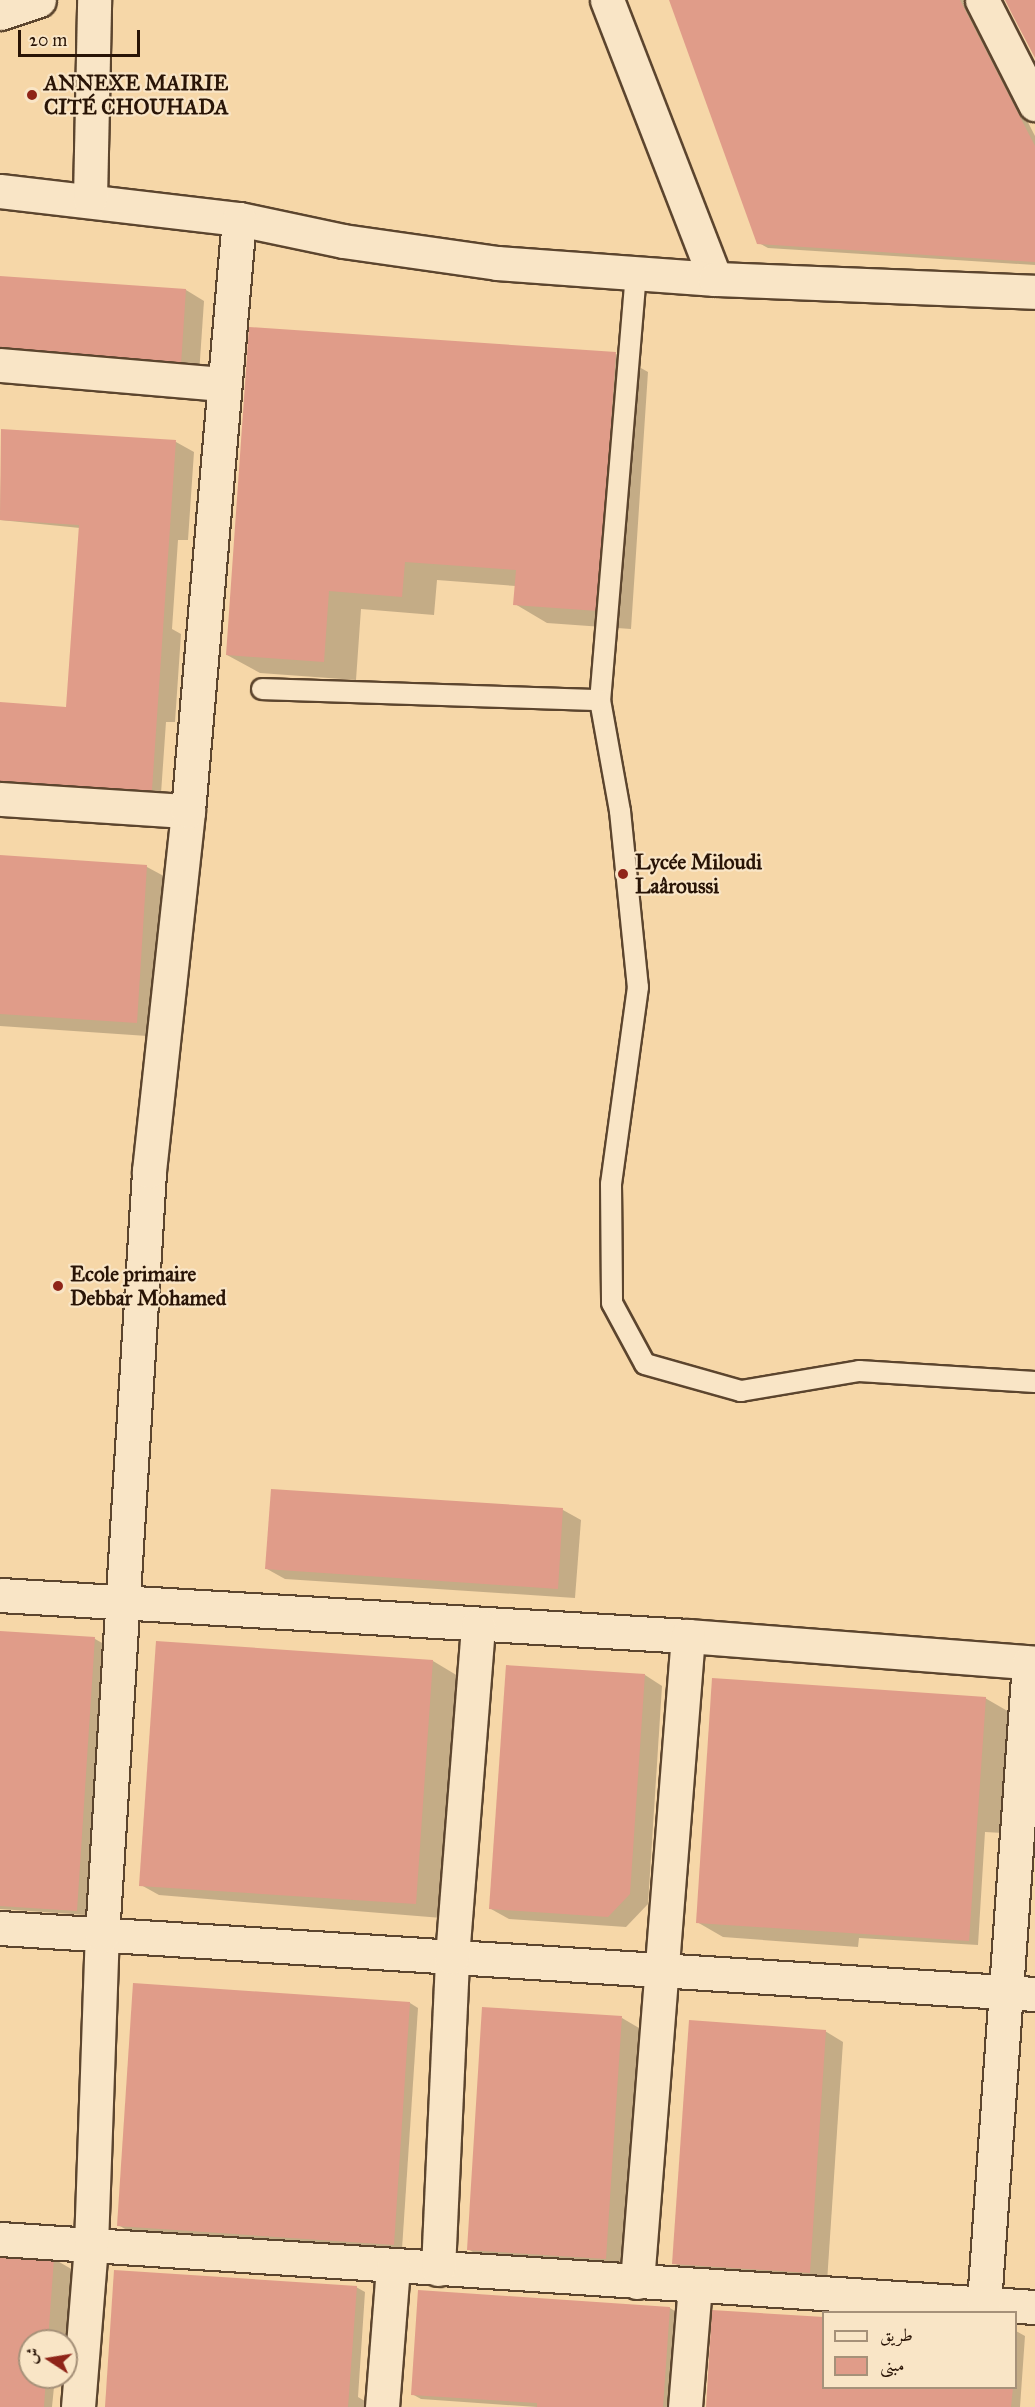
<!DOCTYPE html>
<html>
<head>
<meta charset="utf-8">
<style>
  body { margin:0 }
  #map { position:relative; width:1035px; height:2407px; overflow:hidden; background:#f6d7a8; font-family:"IM FELL Great Primer",Amiri,serif }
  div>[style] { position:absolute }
  .shadow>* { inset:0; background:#0003 }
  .building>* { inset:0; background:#e09c89 }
  .roads { filter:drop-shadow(2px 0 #5c452e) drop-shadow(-2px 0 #5c452e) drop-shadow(0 2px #5c452e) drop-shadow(0 -2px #5c452e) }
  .service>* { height:20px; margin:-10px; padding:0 10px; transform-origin:10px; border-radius:10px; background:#f9e5c6 }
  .minor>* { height:33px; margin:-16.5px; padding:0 16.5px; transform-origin:16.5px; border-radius:16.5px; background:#f9e5c6 }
  .tertiary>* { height:33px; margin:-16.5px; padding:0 16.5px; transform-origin:16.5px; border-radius:16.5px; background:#f9e5c6 }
  .dots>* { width:16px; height:16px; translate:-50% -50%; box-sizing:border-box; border:3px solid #f9e5c6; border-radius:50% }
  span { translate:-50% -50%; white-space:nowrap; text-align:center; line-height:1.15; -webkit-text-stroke:4.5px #f9e5c6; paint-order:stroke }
  .poi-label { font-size:21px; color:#291406; font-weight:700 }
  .left { translate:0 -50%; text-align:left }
  .legend { position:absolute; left:822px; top:2311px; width:195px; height:78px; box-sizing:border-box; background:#f9e5c6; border:2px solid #a69179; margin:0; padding:8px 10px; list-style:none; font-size:18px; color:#291406 }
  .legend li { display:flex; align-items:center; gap:12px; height:30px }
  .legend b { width:30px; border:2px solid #a69179 }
  .north { position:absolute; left:18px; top:2329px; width:60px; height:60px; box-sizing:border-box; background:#f9e5c6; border:2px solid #a69179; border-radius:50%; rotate:282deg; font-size:16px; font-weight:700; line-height:24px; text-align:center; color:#291406 }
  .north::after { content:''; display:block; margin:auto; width:21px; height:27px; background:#8f2418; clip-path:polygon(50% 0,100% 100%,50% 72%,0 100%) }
  .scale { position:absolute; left:18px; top:30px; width:122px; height:27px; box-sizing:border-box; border:3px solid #291406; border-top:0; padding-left:8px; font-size:18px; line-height:21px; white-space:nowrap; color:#291406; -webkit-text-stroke:4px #f9e5c6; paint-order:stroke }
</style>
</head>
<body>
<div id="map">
  <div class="shadow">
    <i style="clip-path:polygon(670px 0,965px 0,1035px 136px,1035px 265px,768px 248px,759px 243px)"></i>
    <i style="clip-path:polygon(0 278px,186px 290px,204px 301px,198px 389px)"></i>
    <i style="clip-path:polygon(616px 354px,648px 372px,631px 629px,547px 623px,515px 604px,516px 586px,437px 580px,434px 615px,361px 609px,356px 680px,260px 673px,227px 655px)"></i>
    <i style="clip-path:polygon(2px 430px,176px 442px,194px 452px,188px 540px,178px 540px,172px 629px,181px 634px,175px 722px,166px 722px,160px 808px,0 704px,68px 708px,80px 528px,0 520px)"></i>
    <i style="clip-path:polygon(0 857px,147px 867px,173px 881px,162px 1037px,0 1026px)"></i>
    <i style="clip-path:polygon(563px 1510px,581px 1520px,575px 1598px,285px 1579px,267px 1569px)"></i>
    <i style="clip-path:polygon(0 1632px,95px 1639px,104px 1644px,97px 1735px,107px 1740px,101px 1829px,92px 1828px,86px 1915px,0 1909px)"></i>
    <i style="clip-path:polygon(433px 1661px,458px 1676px,442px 1918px,159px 1895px,141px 1885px)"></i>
    <i style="clip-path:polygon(645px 1675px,662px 1686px,648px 1904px,626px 1927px,509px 1919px,491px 1909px)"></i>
    <i style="clip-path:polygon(985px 1698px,1011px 1713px,1003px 1833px,985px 1832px,978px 1945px,859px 1938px,858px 1947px,723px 1937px,697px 1922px)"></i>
    <i style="clip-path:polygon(410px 2003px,418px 2008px,402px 2249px,127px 2230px,118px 2225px)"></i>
    <i style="clip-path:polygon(622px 2018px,639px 2028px,623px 2269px,486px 2260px,468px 2249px)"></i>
    <i style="clip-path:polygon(825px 2031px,843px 2042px,827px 2282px,692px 2273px,674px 2263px)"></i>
    <i style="clip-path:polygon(54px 2259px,80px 2274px,66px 2377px,66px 2341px,30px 2341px,30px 2377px,55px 2377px,52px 2407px,0 2407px)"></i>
    <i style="clip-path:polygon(356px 2287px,365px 2292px,358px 2397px,375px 2407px,106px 2407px)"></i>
    <i style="clip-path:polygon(670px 2308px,678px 2313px,672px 2407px,537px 2407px,421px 2399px,412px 2394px)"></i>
    <i style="clip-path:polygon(1016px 2331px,1025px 2336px,1020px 2407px,707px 2407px,824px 2388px,1016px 2388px)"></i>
  </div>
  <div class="building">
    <i style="clip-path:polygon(669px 0,960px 0,1035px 146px,1035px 262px,757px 244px)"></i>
    <i style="clip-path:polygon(1005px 0,1035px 0,1035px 58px,1013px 16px)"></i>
    <i style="clip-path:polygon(0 276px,186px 289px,180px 380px,0 368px)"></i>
    <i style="clip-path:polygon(249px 327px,616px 352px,598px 611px,513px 605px,516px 570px,405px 562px,402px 597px,329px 591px,324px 662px,226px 655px)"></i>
    <i style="clip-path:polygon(1px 429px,176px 440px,151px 804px,0 794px,0 702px,66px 707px,79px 525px,0 520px)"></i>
    <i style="clip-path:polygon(0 855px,147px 865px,137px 1023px,0 1014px)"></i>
    <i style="clip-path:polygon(271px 1489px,563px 1508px,558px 1589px,265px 1569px)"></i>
    <i style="clip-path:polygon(0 1631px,95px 1637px,77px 1911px,0 1906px)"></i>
    <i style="clip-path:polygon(156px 1641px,433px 1660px,416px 1904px,139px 1886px)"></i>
    <i style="clip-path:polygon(506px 1665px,645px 1674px,630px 1894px,608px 1917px,489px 1909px)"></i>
    <i style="clip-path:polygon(712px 1678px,986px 1697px,969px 1941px,696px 1923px)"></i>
    <i style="clip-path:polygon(133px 1983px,410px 2002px,394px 2245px,117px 2226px)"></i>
    <i style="clip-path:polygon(482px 2007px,622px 2016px,606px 2259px,467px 2250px)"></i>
    <i style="clip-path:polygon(689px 2020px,826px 2030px,810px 2273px,672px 2264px)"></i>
    <i style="clip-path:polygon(0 2254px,54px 2258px,48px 2341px,30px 2341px,30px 2377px,46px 2377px,44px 2407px,0 2407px)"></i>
    <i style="clip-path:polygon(114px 2270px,357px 2286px,348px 2407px,105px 2407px)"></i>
    <i style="clip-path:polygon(418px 2290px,670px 2307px,663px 2407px,537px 2407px,537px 2403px,411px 2395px)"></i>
    <i style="clip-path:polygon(712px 2310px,824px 2317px,824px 2388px,1013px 2388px,1011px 2407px,706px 2407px)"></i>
  </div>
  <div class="roads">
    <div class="service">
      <i style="left:636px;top:273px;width:429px;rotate:94.8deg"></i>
      <i style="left:600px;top:700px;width:113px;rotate:79.8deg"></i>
      <i style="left:620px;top:811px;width:177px;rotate:84.2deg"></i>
      <i style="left:638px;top:987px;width:199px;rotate:97.8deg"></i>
      <i style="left:611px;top:1184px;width:119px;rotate:89.5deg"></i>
      <i style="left:612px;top:1303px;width:69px;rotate:61.6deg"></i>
      <i style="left:645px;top:1364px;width:100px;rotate:15.7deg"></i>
      <i style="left:741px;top:1391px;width:120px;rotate:-9.6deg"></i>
      <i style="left:859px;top:1371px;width:176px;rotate:3.6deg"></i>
      <i style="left:262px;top:689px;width:338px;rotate:1.9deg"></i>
    </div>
    <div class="minor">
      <i style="left:607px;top:0;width:299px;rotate:68.8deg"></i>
      <i style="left:982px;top:0;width:117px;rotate:63deg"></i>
      <i style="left:0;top:191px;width:241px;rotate:6.7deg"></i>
      <i style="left:239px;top:219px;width:106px;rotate:11.9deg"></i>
      <i style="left:343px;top:241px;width:156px;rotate:8.1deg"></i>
      <i style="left:497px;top:263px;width:219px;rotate:4.2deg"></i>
      <i style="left:715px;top:279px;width:320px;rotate:2.3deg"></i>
      <i style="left:90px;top:199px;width:199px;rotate:-88.8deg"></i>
      <i style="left:0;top:365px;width:224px;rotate:4.9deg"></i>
      <i style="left:0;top:799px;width:188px;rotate:3.7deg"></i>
      <i style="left:0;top:1595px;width:689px;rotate:3.41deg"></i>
      <i style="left:688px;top:1636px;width:348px;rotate:4.4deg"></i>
      <i style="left:0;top:1928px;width:1037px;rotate:3.65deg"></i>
      <i style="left:0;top:2239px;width:1037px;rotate:3.76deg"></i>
      <i style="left:438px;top:2269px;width:312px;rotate:-87.4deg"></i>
      <i style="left:452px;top:1957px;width:333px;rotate:-85.5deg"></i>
      <i style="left:637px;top:2282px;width:648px;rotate:-85.49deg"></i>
      <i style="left:984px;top:2303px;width:642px;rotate:-85.98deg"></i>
      <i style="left:78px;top:2407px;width:163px;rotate:-85.4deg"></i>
      <i style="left:91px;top:2245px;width:309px;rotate:-88deg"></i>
      <i style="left:102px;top:1936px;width:766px;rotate:-86.48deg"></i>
      <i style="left:149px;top:1171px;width:362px;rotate:-83.8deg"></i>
      <i style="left:188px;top:811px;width:594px;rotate:-85.08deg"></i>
      <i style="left:382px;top:2407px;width:141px;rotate:-85.5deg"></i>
      <i style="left:685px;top:2407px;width:121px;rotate:-85.3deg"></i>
    </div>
    <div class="tertiary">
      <i style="left:0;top:13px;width:41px;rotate:-18.4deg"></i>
    </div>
  </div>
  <div class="dots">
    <i style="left:32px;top:95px;background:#8f2418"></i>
    <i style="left:623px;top:874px;background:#8f2418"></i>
    <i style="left:58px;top:1286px;background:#8f2418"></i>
  </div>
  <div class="poi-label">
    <span class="left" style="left:44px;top:95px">ANNEXE MAIRIE<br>CITÉ CHOUHADA</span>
    <span class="left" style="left:635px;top:874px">Lycée Miloudi<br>Laâroussi</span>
    <span class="left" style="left:70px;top:1286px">Ecole primaire<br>Debbar Mohamed</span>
  </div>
  <ul class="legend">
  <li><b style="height:8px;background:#f9e5c6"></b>طريق</li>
  <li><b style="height:16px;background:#e09c89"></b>مبنى</li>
  </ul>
  <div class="north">ش</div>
  <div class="scale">20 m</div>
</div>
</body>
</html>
